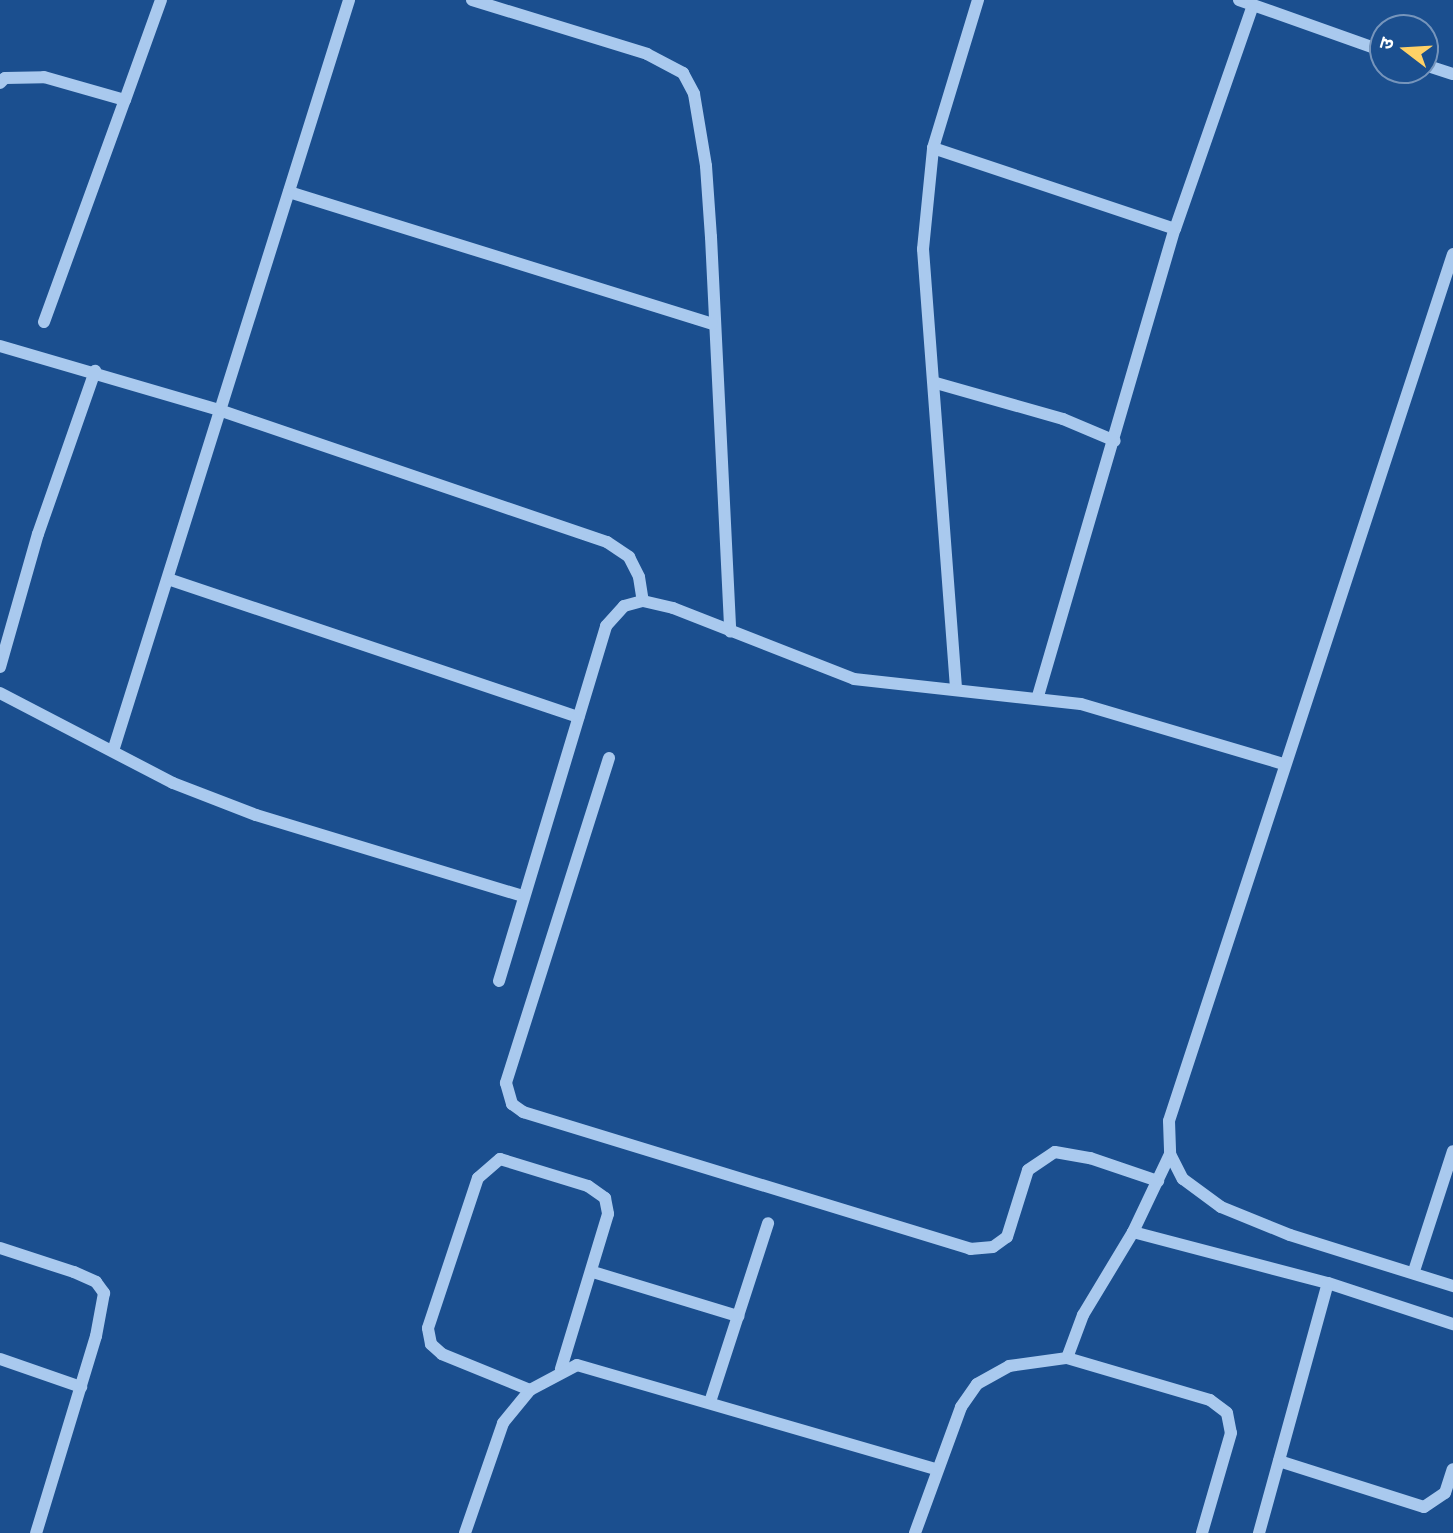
<!DOCTYPE html>
<html>
<head>
<meta charset="utf-8">
<style>
  body { margin:0 }
  #map { position:relative; width:1453px; height:1533px; overflow:hidden; background:#1b4f8f; font-family:"Exo 2","Noto Sans Devanagari",sans-serif }
  div>[style] { position:absolute }
  .minor>* { height:12px; margin:-6px; padding:0 6px; transform-origin:6px; border-radius:6px; background:#a9c9ee }
  span { translate:-50% -50%; white-space:nowrap; text-align:center; line-height:1.15; -webkit-text-stroke:7px #1b4f8f; paint-order:stroke }
  .north { position:absolute; left:1369px; top:14px; width:70px; height:70px; box-sizing:border-box; background:#1b4f8f; border:2px solid #7695bc; border-radius:50%; rotate:287deg; font-size:19px; font-weight:700; line-height:28px; text-align:center; color:#fff }
  .north::after { content:''; display:block; margin:auto; width:24px; height:32px; background:#ffd166; clip-path:polygon(50% 0,100% 100%,50% 72%,0 100%) }
</style>
</head>
<body>
<div id="map">
  <div class="minor">
    <i style="left:472px;top:0;width:183px;rotate:17.1deg"></i>
    <i style="left:647px;top:54px;width:41px;rotate:27.8deg"></i>
    <i style="left:683px;top:73px;width:24px;rotate:62deg"></i>
    <i style="left:694px;top:94px;width:73px;rotate:80.5deg"></i>
    <i style="left:706px;top:166px;width:71px;rotate:86deg"></i>
    <i style="left:711px;top:237px;width:395px;rotate:87.2deg"></i>
    <i style="left:1239px;top:0;width:153px;rotate:19.5deg"></i>
    <i style="left:1425px;top:65px;width:29px;rotate:18deg"></i>
    <i style="left:0;top:83px;width:7px;rotate:-45deg"></i>
    <i style="left:5px;top:78px;width:39px;rotate:-1deg"></i>
    <i style="left:44px;top:77px;width:84px;rotate:15.9deg"></i>
    <i style="left:125px;top:100px;width:106px;rotate:-70.2deg"></i>
    <i style="left:933px;top:148px;width:255px;rotate:18.5deg"></i>
    <i style="left:289px;top:192px;width:443px;rotate:17.3deg"></i>
    <i style="left:1453px;top:254px;width:912px;rotate:108.14deg"></i>
    <i style="left:1169px;top:1121px;width:33px;rotate:88deg"></i>
    <i style="left:1170px;top:1154px;width:28px;rotate:63deg"></i>
    <i style="left:1183px;top:1179px;width:47px;rotate:36.4deg"></i>
    <i style="left:1221px;top:1207px;width:74px;rotate:22.1deg"></i>
    <i style="left:1290px;top:1235px;width:171px;rotate:17.4deg"></i>
    <i style="left:44px;top:322px;width:236px;rotate:-70deg"></i>
    <i style="left:0;top:346px;width:231px;rotate:16.3deg"></i>
    <i style="left:222px;top:411px;width:407px;rotate:18.8deg"></i>
    <i style="left:607px;top:542px;width:27px;rotate:34deg"></i>
    <i style="left:629px;top:557px;width:22px;rotate:63deg"></i>
    <i style="left:639px;top:577px;width:24px;rotate:81deg"></i>
    <i style="left:936px;top:383px;width:132px;rotate:15.8deg"></i>
    <i style="left:1063px;top:419px;width:56px;rotate:22.9deg"></i>
    <i style="left:168px;top:579px;width:433px;rotate:18.6deg"></i>
    <i style="left:0;top:667px;width:138px;rotate:-74.1deg"></i>
    <i style="left:38px;top:534px;width:173px;rotate:-70.7deg"></i>
    <i style="left:956px;top:688px;width:440px;rotate:-94.3deg"></i>
    <i style="left:923px;top:249px;width:101px;rotate:-84.3deg"></i>
    <i style="left:933px;top:148px;width:155px;rotate:-73.1deg"></i>
    <i style="left:0;top:693px;width:195px;rotate:27.5deg"></i>
    <i style="left:173px;top:783px;width:89px;rotate:21.1deg"></i>
    <i style="left:256px;top:815px;width:278px;rotate:16.9deg"></i>
    <i style="left:1038px;top:696px;width:487px;rotate:-73.7deg"></i>
    <i style="left:1175px;top:229px;width:237px;rotate:-70.8deg"></i>
    <i style="left:113px;top:751px;width:787px;rotate:-72.55deg"></i>
    <i style="left:609px;top:758px;width:341px;rotate:107.6deg"></i>
    <i style="left:506px;top:1083px;width:22px;rotate:74deg"></i>
    <i style="left:512px;top:1104px;width:14px;rotate:36deg"></i>
    <i style="left:523px;top:1112px;width:468px;rotate:17deg"></i>
    <i style="left:970px;top:1249px;width:23px;rotate:-5deg"></i>
    <i style="left:993px;top:1247px;width:17px;rotate:-36deg"></i>
    <i style="left:1007px;top:1237px;width:70px;rotate:-72.6deg"></i>
    <i style="left:1028px;top:1170px;width:32px;rotate:-34deg"></i>
    <i style="left:1055px;top:1152px;width:36px;rotate:10deg"></i>
    <i style="left:1090px;top:1158px;width:72px;rotate:18.7deg"></i>
    <i style="left:499px;top:981px;width:371px;rotate:-73.2deg"></i>
    <i style="left:606px;top:626px;width:27px;rotate:-48deg"></i>
    <i style="left:624px;top:606px;width:20px;rotate:-15deg"></i>
    <i style="left:643px;top:601px;width:31px;rotate:13deg"></i>
    <i style="left:673px;top:608px;width:194px;rotate:21.4deg"></i>
    <i style="left:854px;top:679px;width:228px;rotate:6.3deg"></i>
    <i style="left:1081px;top:704px;width:211px;rotate:16.5deg"></i>
    <i style="left:1133px;top:1232px;width:202px;rotate:14.7deg"></i>
    <i style="left:1328px;top:1283px;width:132px;rotate:18.2deg"></i>
    <i style="left:0;top:1248px;width:78px;rotate:18deg"></i>
    <i style="left:74px;top:1272px;width:24px;rotate:24deg"></i>
    <i style="left:96px;top:1282px;width:14px;rotate:54deg"></i>
    <i style="left:104px;top:1293px;width:44px;rotate:100.5deg"></i>
    <i style="left:96px;top:1336px;width:206px;rotate:106.9deg"></i>
    <i style="left:1414px;top:1271px;width:126px;rotate:-72deg"></i>
    <i style="left:593px;top:1272px;width:152px;rotate:16.9deg"></i>
    <i style="left:1067px;top:1358px;width:149px;rotate:16.4deg"></i>
    <i style="left:1210px;top:1400px;width:21px;rotate:37deg"></i>
    <i style="left:1227px;top:1413px;width:20px;rotate:79deg"></i>
    <i style="left:1231px;top:1433px;width:104px;rotate:106.2deg"></i>
    <i style="left:0;top:1359px;width:86px;rotate:19.1deg"></i>
    <i style="left:530px;top:1390px;width:95px;rotate:-157.8deg"></i>
    <i style="left:442px;top:1354px;width:15px;rotate:-138deg"></i>
    <i style="left:431px;top:1344px;width:16px;rotate:-101deg"></i>
    <i style="left:428px;top:1328px;width:158px;rotate:-71.6deg"></i>
    <i style="left:478px;top:1178px;width:29px;rotate:-41deg"></i>
    <i style="left:500px;top:1159px;width:92px;rotate:17.1deg"></i>
    <i style="left:588px;top:1186px;width:21px;rotate:35deg"></i>
    <i style="left:605px;top:1198px;width:16px;rotate:79deg"></i>
    <i style="left:608px;top:1214px;width:162px;rotate:106.9deg"></i>
    <i style="left:710px;top:1402px;width:188px;rotate:-72deg"></i>
    <i style="left:1279px;top:1461px;width:152px;rotate:17.6deg"></i>
    <i style="left:1424px;top:1507px;width:25px;rotate:-34deg"></i>
    <i style="left:1445px;top:1493px;width:25px;rotate:-72deg"></i>
    <i style="left:465px;top:1533px;width:116px;rotate:-70.9deg"></i>
    <i style="left:503px;top:1423px;width:43px;rotate:-50.7deg"></i>
    <i style="left:530px;top:1390px;width:53px;rotate:-28deg"></i>
    <i style="left:577px;top:1365px;width:374px;rotate:16.2deg"></i>
    <i style="left:915px;top:1533px;width:134px;rotate:-69.9deg"></i>
    <i style="left:961px;top:1407px;width:28px;rotate:-55deg"></i>
    <i style="left:977px;top:1384px;width:37px;rotate:-29deg"></i>
    <i style="left:1009px;top:1366px;width:59px;rotate:-7.9deg"></i>
    <i style="left:1067px;top:1358px;width:46px;rotate:-69.6deg"></i>
    <i style="left:1083px;top:1315px;width:97px;rotate:-58.9deg"></i>
    <i style="left:1133px;top:1232px;width:86px;rotate:-64.6deg"></i>
    <i style="left:1259px;top:1533px;width:259px;rotate:-74.6deg"></i>
  </div>
  <div class="north">उ</div>
</div>
</body>
</html>
